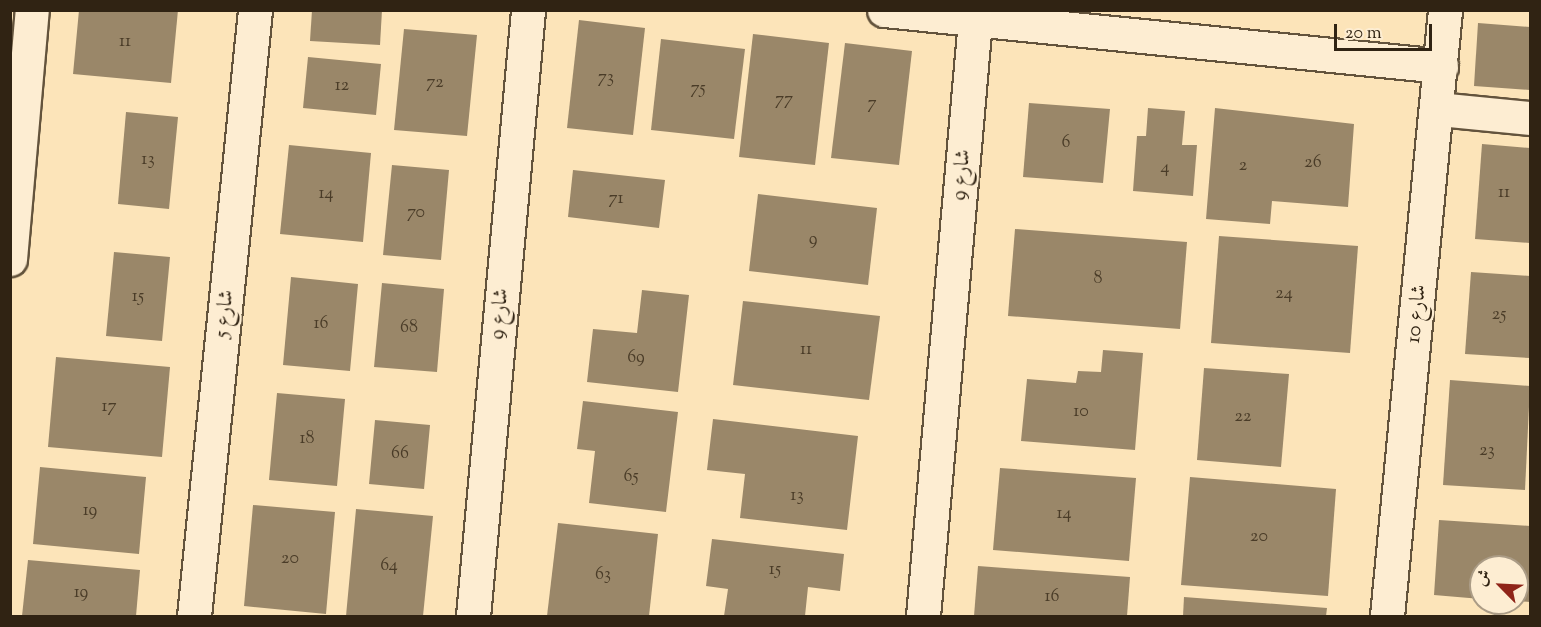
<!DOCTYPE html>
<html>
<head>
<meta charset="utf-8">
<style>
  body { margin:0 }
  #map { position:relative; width:1541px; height:627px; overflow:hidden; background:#fce4b9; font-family:"Sorts Mill Goudy",Amiri,serif }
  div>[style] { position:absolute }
  .building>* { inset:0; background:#9a8769 }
  .roads { filter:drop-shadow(2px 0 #63533c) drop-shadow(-2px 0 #63533c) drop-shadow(0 2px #63533c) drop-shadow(0 -2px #63533c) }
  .minor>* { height:33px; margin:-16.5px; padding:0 16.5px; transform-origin:16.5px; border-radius:16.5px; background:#fdedd2 }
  span { translate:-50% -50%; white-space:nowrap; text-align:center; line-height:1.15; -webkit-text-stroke:4.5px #fdedd2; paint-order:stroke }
  .number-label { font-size:18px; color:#4a3c28 }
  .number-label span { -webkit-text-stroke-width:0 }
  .street-label { font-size:21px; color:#302313 }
  .frame { position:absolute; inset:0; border:12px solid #302313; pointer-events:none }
  .north { position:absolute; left:1469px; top:555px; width:60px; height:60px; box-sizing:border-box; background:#fdedd2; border:2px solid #ab9c86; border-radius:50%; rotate:294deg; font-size:16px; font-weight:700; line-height:24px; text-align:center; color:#302313 }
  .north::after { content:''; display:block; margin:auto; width:21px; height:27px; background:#8f2418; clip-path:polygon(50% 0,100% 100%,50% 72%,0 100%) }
  .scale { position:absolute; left:1334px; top:24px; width:98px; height:27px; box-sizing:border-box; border:3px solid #302313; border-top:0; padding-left:8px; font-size:18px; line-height:21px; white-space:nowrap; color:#302313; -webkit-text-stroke:4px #fdedd2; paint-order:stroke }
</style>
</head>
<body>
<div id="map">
  <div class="building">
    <i style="clip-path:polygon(79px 10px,178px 10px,171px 83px,73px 74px)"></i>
    <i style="clip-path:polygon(312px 10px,382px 10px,380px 45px,310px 41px)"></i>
    <i style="clip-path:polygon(579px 20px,645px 28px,633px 135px,567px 128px)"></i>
    <i style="clip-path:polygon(1478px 23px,1530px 27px,1530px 90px,1474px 86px)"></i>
    <i style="clip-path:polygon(404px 29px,477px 35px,467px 136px,394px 130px)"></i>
    <i style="clip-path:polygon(753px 34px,829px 43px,815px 165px,739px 157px)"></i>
    <i style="clip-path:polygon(661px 39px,745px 49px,734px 139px,651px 130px)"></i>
    <i style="clip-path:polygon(845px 43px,912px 51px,899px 165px,831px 158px)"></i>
    <i style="clip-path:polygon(308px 57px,381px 64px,376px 115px,303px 108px)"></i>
    <i style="clip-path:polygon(1029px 103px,1110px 109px,1103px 183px,1023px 177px)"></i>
    <i style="clip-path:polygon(1148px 108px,1185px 111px,1182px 145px,1197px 145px,1193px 196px,1133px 191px,1137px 136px,1146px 136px)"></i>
    <i style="clip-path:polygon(1215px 108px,1354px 124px,1348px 207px,1272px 201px,1270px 224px,1206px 219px)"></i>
    <i style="clip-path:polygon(126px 112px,178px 117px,169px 209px,118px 204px)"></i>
    <i style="clip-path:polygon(1482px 144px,1530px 148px,1530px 243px,1475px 239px)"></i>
    <i style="clip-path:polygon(289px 145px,371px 153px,363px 242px,280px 234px)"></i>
    <i style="clip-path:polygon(392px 165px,449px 170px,441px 260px,383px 255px)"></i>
    <i style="clip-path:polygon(573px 170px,665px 180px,659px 228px,568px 217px)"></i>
    <i style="clip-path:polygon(758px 194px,877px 208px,868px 285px,749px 271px)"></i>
    <i style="clip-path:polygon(1015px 229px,1187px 242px,1180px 329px,1008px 316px)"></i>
    <i style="clip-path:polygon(1219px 236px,1358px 246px,1350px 353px,1211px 343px)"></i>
    <i style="clip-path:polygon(114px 252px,170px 257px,162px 341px,106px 336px)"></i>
    <i style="clip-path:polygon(1471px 272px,1530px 276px,1530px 358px,1465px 354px)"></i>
    <i style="clip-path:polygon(291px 277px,358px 284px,350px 371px,283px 365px)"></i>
    <i style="clip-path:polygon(382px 283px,444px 289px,437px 372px,374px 367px)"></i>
    <i style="clip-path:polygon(642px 290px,689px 295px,678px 392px,587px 382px,593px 329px,637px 333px)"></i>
    <i style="clip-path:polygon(743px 301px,880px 316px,869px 400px,733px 385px)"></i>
    <i style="clip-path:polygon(1103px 350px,1143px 353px,1135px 450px,1021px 441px,1027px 379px,1076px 383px,1078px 371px,1101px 372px)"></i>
    <i style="clip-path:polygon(56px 357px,170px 367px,162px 457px,48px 447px)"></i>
    <i style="clip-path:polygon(1204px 368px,1289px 374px,1281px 467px,1197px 460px)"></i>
    <i style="clip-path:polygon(1450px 380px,1530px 386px,1525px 490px,1443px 485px)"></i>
    <i style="clip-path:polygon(277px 393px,345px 399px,337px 486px,269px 480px)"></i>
    <i style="clip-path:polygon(583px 401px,678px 412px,666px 512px,589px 503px,595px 451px,577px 449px)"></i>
    <i style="clip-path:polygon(713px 419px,858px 436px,847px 530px,740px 518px,745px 474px,707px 470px)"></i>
    <i style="clip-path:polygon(375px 420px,430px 425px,424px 489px,369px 484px)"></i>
    <i style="clip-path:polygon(40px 467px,146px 477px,139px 554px,33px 544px)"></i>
    <i style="clip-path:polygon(1000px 468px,1136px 478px,1129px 561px,993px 550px)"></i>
    <i style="clip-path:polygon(1190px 477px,1336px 489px,1328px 596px,1181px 585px)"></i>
    <i style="clip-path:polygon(253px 505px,335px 512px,326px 614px,244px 606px)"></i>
    <i style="clip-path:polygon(356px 509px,433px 516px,423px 616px,346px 616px)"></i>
    <i style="clip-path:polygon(1439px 520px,1530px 526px,1530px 602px,1517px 601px,1517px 567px,1481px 567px,1481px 599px,1434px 595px)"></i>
    <i style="clip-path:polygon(558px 523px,658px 534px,649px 616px,547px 616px)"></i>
    <i style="clip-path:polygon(712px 539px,844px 554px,840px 591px,808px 587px,805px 616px,724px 616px,728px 589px,706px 586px)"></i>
    <i style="clip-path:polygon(28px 560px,140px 570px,136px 616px,22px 616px)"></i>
    <i style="clip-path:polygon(978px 566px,1130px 577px,1127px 616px,974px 616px)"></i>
    <i style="clip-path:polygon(1184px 597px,1327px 608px,1326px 616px,1183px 616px)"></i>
  </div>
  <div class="roads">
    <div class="minor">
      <i style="left:884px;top:10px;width:560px;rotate:5.74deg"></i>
      <i style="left:1438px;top:109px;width:92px;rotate:5.6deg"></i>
      <i style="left:10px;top:259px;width:250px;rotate:-85deg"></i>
      <i style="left:194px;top:616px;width:609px;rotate:-84.25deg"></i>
      <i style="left:473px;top:616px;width:608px;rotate:-84.81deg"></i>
      <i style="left:923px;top:616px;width:598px;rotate:-85.01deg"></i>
      <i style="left:1387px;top:616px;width:609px;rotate:-84.53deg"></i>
    </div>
  </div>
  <div class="number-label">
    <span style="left:125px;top:42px">11</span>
    <span style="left:606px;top:78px">73</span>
    <span style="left:435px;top:83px">72</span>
    <span style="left:342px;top:86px">12</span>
    <span style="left:698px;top:89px">75</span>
    <span style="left:784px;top:100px">77</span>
    <span style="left:872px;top:104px">7</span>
    <span style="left:1066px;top:143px">6</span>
    <span style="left:148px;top:160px">13</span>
    <span style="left:1313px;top:163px">26</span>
    <span style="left:1243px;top:166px">2</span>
    <span style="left:1165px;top:168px">4</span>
    <span style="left:1504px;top:193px">11</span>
    <span style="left:326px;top:194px">14</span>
    <span style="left:616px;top:199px">71</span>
    <span style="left:416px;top:213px">70</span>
    <span style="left:813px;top:240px">9</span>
    <span style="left:1098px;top:279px">8</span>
    <span style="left:1284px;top:294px">24</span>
    <span style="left:138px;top:297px">15</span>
    <span style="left:1499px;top:315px">25</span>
    <span style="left:321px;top:324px">16</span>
    <span style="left:409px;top:328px">68</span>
    <span style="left:806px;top:350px">11</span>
    <span style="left:636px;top:358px">69</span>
    <span style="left:109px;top:407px">17</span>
    <span style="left:1081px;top:412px">10</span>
    <span style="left:1243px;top:417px">22</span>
    <span style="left:307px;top:439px">18</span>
    <span style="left:1487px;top:451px">23</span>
    <span style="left:400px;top:454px">66</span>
    <span style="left:631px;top:477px">65</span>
    <span style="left:797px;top:496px">13</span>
    <span style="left:90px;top:511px">19</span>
    <span style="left:1064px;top:514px">14</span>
    <span style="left:1259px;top:537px">20</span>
    <span style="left:290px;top:559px">20</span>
    <span style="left:389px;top:566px">64</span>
    <span style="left:775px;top:570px">15</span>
    <span style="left:603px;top:575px">63</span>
    <span style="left:81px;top:593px">19</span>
    <span style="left:1052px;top:597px">16</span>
  </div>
  <div class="street-label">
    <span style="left:962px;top:175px;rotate:-85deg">شارع 9</span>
    <span style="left:225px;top:314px;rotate:-84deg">شارع 5</span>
    <span style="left:500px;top:314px;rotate:-85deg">شارع 9</span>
    <span style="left:1417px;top:314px;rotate:-84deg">شارع 10</span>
  </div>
  <div class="frame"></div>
  <div class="north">ش</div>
  <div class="scale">20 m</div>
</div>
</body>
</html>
